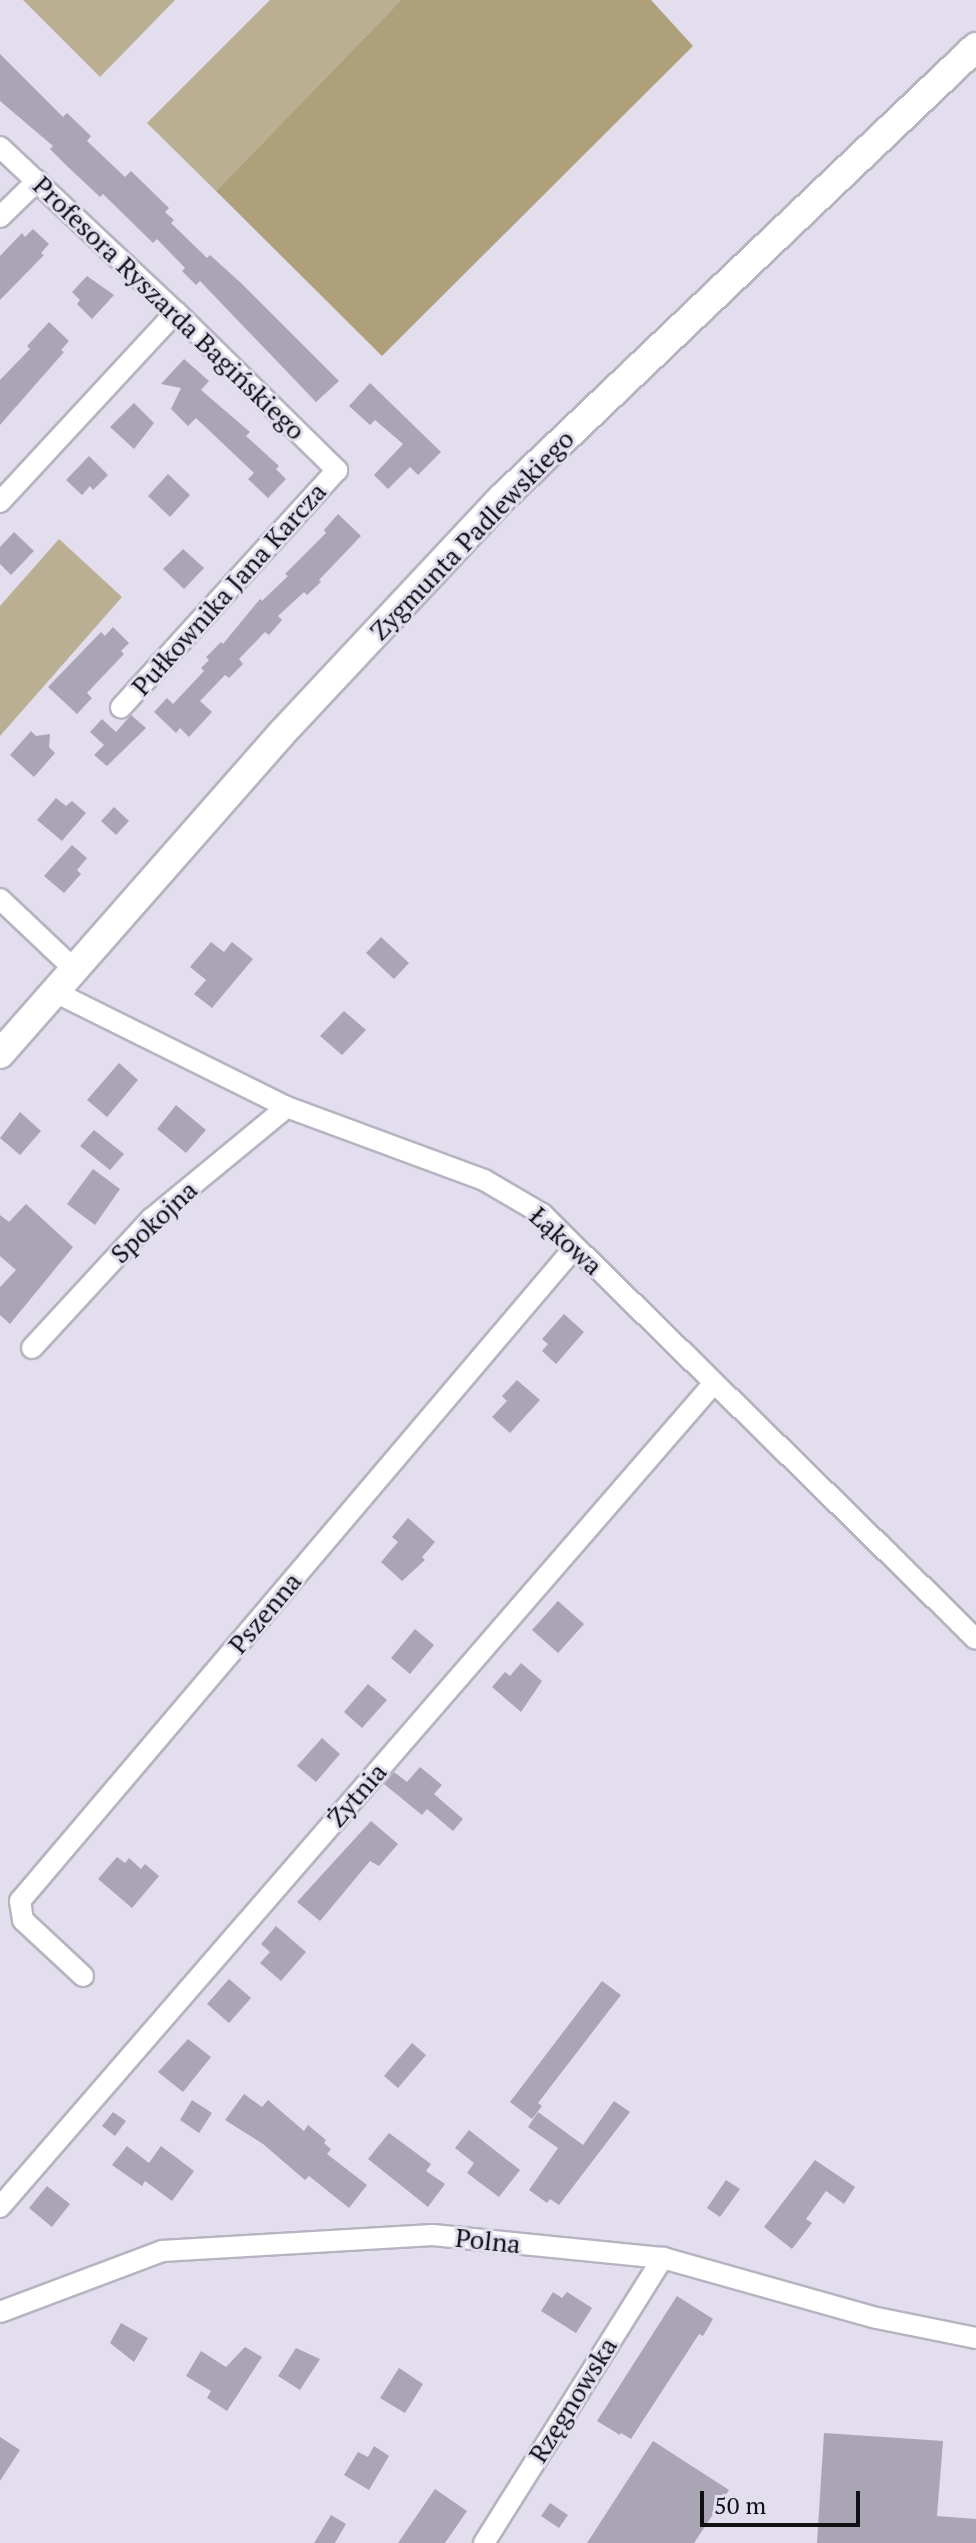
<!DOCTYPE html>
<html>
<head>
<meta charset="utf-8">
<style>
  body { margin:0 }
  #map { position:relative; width:976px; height:2543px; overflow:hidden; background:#e2deed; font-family:"PT Serif",serif }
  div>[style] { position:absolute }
  .green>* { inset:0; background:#baaf92 }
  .forest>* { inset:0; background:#aea07a }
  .building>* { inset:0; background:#aaa5b4 }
  .roads { filter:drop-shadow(2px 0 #b7b3c1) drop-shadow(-2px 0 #b7b3c1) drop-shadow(0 2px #b7b3c1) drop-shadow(0 -2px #b7b3c1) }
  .street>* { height:20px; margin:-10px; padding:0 10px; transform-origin:10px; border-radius:10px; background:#fff }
  .secondary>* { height:28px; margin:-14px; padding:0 14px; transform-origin:14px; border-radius:14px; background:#fff }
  span { translate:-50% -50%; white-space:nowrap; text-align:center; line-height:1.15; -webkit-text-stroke:6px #e2deed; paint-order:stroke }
  .street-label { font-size:26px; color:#111015 }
  .scale { position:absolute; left:700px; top:2491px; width:160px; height:36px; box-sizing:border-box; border:4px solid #111015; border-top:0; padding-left:10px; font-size:24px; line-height:28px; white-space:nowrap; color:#111015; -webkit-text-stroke:6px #e2deed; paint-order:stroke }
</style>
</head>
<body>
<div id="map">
  <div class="green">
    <i style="clip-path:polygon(23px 0,175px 0,100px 77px)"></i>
    <i style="clip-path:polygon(270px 0,401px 0,216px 191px,147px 123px)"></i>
    <i style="clip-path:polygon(59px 539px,122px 597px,0 736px,0 606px)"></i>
  </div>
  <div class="forest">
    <i style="clip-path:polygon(401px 0,651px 0,693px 46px,382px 356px,216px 191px)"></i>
  </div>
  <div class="building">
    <i style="clip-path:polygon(0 54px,63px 117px,67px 113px,91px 136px,87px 141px,125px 177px,131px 171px,169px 208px,165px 212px,174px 220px,171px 223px,207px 258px,210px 255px,241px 283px,339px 381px,316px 402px,200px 281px,196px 285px,182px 271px,185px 268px,157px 239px,153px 243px,103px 194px,100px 197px,67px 166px,50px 149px,53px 146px,0 101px)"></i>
    <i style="clip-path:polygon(33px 229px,49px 244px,41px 253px,44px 255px,0 300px,0 256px,22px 233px,25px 237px)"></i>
    <i style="clip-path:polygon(87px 276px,114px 295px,92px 319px,77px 304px,80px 300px,72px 292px)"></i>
    <i style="clip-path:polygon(49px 322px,69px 341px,61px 350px,64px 352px,0 425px,0 380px,30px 349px,27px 346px)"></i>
    <i style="clip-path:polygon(184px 359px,209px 381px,201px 390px,250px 432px,246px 436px,279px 466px,276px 469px,286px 479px,268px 498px,248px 479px,254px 473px,196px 418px,188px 426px,171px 409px,181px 388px,161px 384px)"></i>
    <i style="clip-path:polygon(370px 383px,441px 452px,418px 475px,410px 467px,388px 489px,374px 475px,403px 444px,375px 420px,370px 425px,349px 406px)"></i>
    <i style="clip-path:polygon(134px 403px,154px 423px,134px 449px,110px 427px)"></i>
    <i style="clip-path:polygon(89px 456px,108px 475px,93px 490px,90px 486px,82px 495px,66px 480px)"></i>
    <i style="clip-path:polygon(168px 474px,190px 495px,170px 517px,148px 496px)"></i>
    <i style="clip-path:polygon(338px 514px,361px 536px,319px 580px,321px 582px,307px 595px,304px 592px,278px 616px,282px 620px,269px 635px,265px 632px,239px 659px,243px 664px,229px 678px,225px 675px,200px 701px,212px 712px,189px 737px,180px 728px,176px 733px,154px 712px,167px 698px,173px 704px,204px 671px,201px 668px,209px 660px,206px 657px,221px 642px,223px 644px,260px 599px,262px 601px,288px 576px,285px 574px,326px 533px,324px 530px)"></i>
    <i style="clip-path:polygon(14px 532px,34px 551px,11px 575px,0 564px,0 547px)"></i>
    <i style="clip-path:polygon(183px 549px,204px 568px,184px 589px,163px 569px)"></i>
    <i style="clip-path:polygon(113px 627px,129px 643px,121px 651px,124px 654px,87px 693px,92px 698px,77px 714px,48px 687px,101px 632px,105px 636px)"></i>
    <i style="clip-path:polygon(131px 715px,146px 728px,107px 766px,94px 755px,104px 745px,90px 732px,102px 719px,116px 732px)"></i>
    <i style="clip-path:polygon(31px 731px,36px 736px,50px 734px,49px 747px,55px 753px,34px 777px,10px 755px)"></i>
    <i style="clip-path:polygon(56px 798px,66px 806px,72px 801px,86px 813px,62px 841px,37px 820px)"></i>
    <i style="clip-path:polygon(114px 807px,129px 821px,116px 835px,101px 821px)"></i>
    <i style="clip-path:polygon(72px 845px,87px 858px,77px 870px,81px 874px,64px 893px,44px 876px)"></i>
    <i style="clip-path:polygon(381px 937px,409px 963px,394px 979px,366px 953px)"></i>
    <i style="clip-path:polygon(211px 942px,224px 952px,232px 942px,253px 959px,212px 1008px,194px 994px,206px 980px,190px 967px)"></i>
    <i style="clip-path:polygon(344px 1011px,366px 1030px,342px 1055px,320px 1036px)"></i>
    <i style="clip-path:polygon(119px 1063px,138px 1080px,107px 1117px,87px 1100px)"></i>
    <i style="clip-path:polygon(176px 1105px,206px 1130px,186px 1153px,157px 1129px)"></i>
    <i style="clip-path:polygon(20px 1112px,41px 1131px,20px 1155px,0 1138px)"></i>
    <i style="clip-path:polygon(94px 1130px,124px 1154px,110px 1170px,80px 1146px)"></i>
    <i style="clip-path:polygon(93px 1169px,120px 1189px,95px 1225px,67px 1204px)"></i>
    <i style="clip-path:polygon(26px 1204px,73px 1247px,10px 1324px,0 1315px,0 1287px,16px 1270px,0 1256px,0 1215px,9px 1222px)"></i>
    <i style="clip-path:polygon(564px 1314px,584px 1332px,556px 1364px,542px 1351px,548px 1344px,542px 1339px)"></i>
    <i style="clip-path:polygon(517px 1380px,540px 1400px,510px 1433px,492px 1417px,507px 1401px,502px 1396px)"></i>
    <i style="clip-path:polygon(408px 1518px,435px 1542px,422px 1557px,425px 1560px,402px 1581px,381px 1562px,398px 1542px,392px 1537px)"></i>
    <i style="clip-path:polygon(558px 1601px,584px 1624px,558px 1653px,532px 1630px)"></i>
    <i style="clip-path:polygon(415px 1629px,434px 1645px,410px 1674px,391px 1658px)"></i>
    <i style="clip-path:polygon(521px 1663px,542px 1681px,521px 1712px,492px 1687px,505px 1672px,510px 1676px)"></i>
    <i style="clip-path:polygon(368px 1684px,387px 1700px,362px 1728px,344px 1712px)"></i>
    <i style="clip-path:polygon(322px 1738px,340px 1754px,316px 1782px,297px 1766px)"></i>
    <i style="clip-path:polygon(420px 1767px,442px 1785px,434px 1794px,463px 1819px,453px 1831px,427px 1809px,422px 1815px,384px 1784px,394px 1772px,407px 1782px)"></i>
    <i style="clip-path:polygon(371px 1821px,398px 1844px,379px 1866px,370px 1861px,320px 1921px,297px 1902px)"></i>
    <i style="clip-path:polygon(117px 1857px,125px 1863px,129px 1858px,141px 1869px,145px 1864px,159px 1876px,132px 1908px,98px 1879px)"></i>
    <i style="clip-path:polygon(276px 1926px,306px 1952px,281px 1981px,260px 1963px,270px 1952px,261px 1944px)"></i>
    <i style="clip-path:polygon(229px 1979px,251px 1998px,229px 2023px,207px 2004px)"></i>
    <i style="clip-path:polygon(602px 1981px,621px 1995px,538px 2103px,542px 2106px,532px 2119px,510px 2102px)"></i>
    <i style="clip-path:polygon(188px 2039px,211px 2057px,183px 2092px,158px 2072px)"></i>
    <i style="clip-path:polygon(412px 2043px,426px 2055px,398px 2088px,384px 2076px)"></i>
    <i style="clip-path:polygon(244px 2094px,262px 2107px,268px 2100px,304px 2131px,308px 2125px,326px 2140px,324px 2143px,331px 2149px,327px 2154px,367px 2185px,349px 2208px,309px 2176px,305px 2180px,263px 2144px,225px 2120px)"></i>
    <i style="clip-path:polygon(192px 2100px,212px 2113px,199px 2133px,180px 2120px)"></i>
    <i style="clip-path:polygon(614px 2101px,630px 2112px,559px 2205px,550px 2199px,547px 2203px,529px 2190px,558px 2148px,528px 2127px,538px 2112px,583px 2145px)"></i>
    <i style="clip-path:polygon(113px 2112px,126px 2121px,115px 2136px,102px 2126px)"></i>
    <i style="clip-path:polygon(469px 2130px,520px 2170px,499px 2197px,467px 2173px,474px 2163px,455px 2148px)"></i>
    <i style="clip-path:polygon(389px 2133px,431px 2164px,426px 2171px,445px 2184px,428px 2207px,368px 2159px)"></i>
    <i style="clip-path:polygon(127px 2146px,149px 2163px,161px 2146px,194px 2171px,172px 2201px,145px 2181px,142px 2186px,112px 2165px)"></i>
    <i style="clip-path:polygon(815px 2160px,855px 2187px,844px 2204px,826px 2191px,806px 2219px,812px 2223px,792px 2249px,764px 2227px)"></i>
    <i style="clip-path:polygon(726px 2180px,740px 2189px,720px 2217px,707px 2208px)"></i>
    <i style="clip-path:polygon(47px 2186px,70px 2204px,52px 2227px,29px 2208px)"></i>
    <i style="clip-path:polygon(553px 2292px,562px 2298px,567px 2292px,592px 2308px,576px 2333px,541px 2311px)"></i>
    <i style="clip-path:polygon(677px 2296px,713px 2319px,703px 2336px,699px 2334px,631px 2439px,621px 2433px,620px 2435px,597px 2421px)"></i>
    <i style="clip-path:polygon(121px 2323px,148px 2338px,134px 2362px,110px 2343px)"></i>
    <i style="clip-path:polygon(245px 2347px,262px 2357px,227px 2411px,207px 2398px,211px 2391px,186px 2376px,201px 2351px,226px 2367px)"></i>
    <i style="clip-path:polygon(296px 2348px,320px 2359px,300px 2390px,278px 2376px)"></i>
    <i style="clip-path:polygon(399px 2368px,423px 2384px,405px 2413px,380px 2398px)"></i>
    <i style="clip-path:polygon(824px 2433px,943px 2441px,937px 2516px,976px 2519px,976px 2543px,817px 2543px)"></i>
    <i style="clip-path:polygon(0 2437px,20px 2450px,0 2481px)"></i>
    <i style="clip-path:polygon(653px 2441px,729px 2490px,694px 2543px,587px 2543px)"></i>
    <i style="clip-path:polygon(374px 2446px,389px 2456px,369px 2490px,344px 2475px,358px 2452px,368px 2457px)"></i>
    <i style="clip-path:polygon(435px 2489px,467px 2511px,445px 2543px,398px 2543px)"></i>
    <i style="clip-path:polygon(550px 2503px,568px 2515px,559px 2528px,541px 2516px)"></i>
    <i style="clip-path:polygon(331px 2515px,346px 2524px,335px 2543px,314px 2543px)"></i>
  </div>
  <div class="roads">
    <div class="street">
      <i style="left:0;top:147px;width:241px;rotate:43.2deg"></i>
      <i style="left:176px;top:312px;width:226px;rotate:44.5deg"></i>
      <i style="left:337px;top:470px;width:321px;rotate:132.3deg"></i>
      <i style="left:0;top:217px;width:52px;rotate:-44.2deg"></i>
      <i style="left:0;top:502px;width:259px;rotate:-47.2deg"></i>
      <i style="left:0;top:899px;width:102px;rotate:43.4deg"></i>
      <i style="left:55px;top:992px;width:259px;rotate:26.4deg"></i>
      <i style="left:287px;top:1107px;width:210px;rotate:20.3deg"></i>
      <i style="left:484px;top:1180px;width:67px;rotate:30.4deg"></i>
      <i style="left:542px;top:1214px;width:607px;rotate:44.4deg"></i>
      <i style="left:32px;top:1348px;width:176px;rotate:-47.3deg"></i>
      <i style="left:151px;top:1219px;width:176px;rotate:-39.5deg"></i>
      <i style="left:83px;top:1976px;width:82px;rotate:-137deg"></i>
      <i style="left:23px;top:1920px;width:19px;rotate:-99deg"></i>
      <i style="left:20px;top:1901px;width:858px;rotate:-49.68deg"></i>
      <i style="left:0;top:2207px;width:1090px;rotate:-49.09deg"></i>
      <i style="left:0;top:2312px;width:173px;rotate:-20.6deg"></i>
      <i style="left:162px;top:2251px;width:271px;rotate:-3.4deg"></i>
      <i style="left:433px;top:2235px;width:231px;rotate:5.7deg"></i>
      <i style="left:663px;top:2258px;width:222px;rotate:15.7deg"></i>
      <i style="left:877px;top:2318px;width:101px;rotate:11.4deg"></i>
      <i style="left:484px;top:2543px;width:337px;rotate:-57.9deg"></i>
    </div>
    <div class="secondary">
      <i style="left:0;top:1054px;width:427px;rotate:-48.7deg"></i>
      <i style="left:282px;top:733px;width:322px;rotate:-46.9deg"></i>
      <i style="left:502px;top:498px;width:654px;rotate:-43.58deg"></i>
    </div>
  </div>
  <div class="street-label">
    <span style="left:169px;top:308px;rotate:44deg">Profesora Ryszarda Bagińskiego</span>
    <span style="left:472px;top:535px;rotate:-46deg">Zygmunta Padlewskiego</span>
    <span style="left:229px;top:589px;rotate:-48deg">Pułkownika Jana Karcza</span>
    <span style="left:154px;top:1222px;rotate:-43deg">Spokojna</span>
    <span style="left:566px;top:1241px;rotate:42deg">Łąkowa</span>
    <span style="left:265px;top:1613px;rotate:-50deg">Pszenna</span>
    <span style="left:357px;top:1795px;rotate:-49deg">Żytnia</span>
    <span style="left:488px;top:2241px;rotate:6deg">Polna</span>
    <span style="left:573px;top:2400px;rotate:-58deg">Rzęgnowska</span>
  </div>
  <div class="scale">50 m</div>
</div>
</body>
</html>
